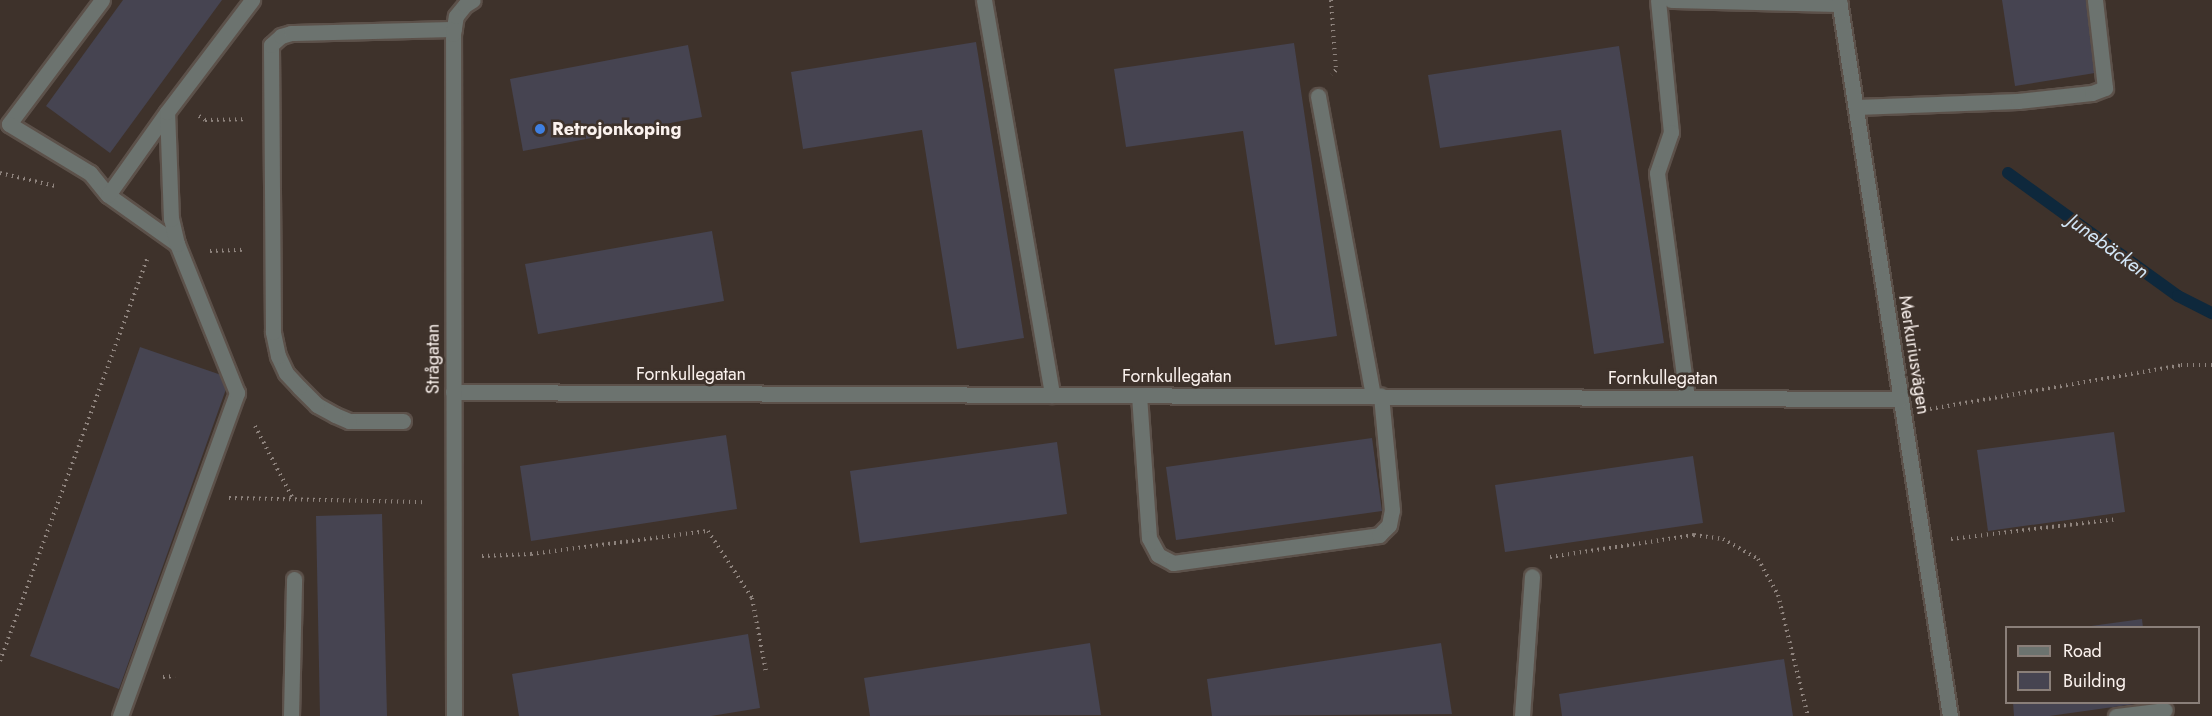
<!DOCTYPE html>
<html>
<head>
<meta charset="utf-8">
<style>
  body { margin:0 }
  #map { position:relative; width:2212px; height:716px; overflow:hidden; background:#3e322b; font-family:Jost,sans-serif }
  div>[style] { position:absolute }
  .stream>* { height:12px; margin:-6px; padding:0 6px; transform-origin:6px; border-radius:6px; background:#0e283c }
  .building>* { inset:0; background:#464451 }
  .path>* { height:4px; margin-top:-2px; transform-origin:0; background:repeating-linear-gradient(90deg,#8e837d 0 1.5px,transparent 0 6px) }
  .roads { filter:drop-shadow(2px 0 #5c514a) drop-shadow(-2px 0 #5c514a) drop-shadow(0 2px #5c514a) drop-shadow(0 -2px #5c514a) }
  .service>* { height:15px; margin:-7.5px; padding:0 7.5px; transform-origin:7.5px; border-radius:7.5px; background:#6c736f }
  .minor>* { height:15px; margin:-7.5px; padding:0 7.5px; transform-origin:7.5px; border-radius:7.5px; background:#6c736f }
  .dots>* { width:16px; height:16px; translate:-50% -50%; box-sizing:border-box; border:3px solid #3e322b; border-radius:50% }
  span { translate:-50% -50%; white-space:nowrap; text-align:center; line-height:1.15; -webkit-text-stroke:5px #3e322b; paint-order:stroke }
  .poi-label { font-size:18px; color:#fbf2ee; font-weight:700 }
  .left { translate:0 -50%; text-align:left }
  .street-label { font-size:18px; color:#fbf2ee }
  .water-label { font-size:20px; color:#d3e7f8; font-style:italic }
  .legend { position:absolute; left:2005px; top:626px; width:195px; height:78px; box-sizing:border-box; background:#3e322b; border:2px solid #8a7f79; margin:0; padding:8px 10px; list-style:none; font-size:18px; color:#fbf2ee }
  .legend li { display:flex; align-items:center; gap:12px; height:30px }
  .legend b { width:30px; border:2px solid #8a7f79 }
</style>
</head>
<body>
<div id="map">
  <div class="stream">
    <i style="left:2008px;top:173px;width:210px;rotate:35.9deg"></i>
    <i style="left:2178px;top:296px;width:38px;rotate:27deg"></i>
  </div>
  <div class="building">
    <i style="clip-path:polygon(123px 0,222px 0,110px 153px,46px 106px)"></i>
    <i style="clip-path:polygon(2002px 0,2089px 0,2101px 72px,2015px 86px)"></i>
    <i style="clip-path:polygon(976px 42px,1024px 338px,957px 349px,922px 130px,803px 149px,791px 72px)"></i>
    <i style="clip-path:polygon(1294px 43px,1337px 336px,1275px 345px,1243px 131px,1126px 147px,1114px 69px)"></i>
    <i style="clip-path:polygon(688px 45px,702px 117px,523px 151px,510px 79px)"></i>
    <i style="clip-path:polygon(1619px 46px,1664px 343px,1594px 354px,1561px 130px,1440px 148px,1428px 75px)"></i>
    <i style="clip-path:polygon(712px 231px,724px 301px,538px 334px,525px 264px)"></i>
    <i style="clip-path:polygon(140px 347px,230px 378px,119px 689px,30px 656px)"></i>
    <i style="clip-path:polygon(2114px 432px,2125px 512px,1988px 531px,1977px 450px)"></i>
    <i style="clip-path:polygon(726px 435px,737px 509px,531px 541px,520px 466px)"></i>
    <i style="clip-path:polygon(1372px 438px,1382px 511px,1176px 540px,1166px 467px)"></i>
    <i style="clip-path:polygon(1057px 442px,1067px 514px,860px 543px,850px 471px)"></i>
    <i style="clip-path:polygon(1693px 456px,1703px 523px,1505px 552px,1495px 485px)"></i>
    <i style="clip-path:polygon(382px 514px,387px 716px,320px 716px,316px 516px)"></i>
    <i style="clip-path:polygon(2142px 619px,2143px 628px,2091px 628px,2091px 626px)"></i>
    <i style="clip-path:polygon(748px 634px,760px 708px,711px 716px,519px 716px,512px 674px)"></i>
    <i style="clip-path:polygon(1090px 643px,1101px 715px,870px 716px,864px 678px)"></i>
    <i style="clip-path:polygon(1441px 643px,1452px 714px,1212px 716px,1207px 679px)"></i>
    <i style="clip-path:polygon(1784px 659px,1793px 716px,1562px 716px,1559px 694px)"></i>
    <i style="clip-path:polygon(2013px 702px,2134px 702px,2135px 704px,2049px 716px,2014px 716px)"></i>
  </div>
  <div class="path">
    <i style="left:1331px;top:0;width:70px;rotate:85.9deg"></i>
    <i style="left:1336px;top:70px;width:6px;rotate:135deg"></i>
    <i style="left:199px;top:116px;width:7px;rotate:34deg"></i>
    <i style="left:205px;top:120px;width:39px;rotate:-1deg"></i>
    <i style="left:0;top:173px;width:57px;rotate:13.3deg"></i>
    <i style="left:210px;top:251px;width:34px;rotate:-2deg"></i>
    <i style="left:1930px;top:409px;width:255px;rotate:-9.9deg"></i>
    <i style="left:2181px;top:365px;width:31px"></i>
    <i style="left:255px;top:426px;width:82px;rotate:62.5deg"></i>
    <i style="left:229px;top:498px;width:197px;rotate:1.2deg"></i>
    <i style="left:1951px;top:539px;width:168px;rotate:-6.8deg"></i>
    <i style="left:482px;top:556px;width:49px;rotate:-2.3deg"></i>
    <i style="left:531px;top:554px;width:178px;rotate:-7.4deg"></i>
    <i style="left:708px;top:531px;width:80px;rotate:56.7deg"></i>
    <i style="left:752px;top:598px;width:75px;rotate:79.3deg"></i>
    <i style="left:1550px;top:557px;width:146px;rotate:-8.7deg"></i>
    <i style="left:1694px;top:535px;width:29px;rotate:8deg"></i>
    <i style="left:1723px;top:539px;width:40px;rotate:29.7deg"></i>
    <i style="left:1758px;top:559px;width:41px;rotate:60.9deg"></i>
    <i style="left:1778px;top:595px;width:125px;rotate:76.1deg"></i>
    <i style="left:0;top:661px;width:431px;rotate:-69.9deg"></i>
    <i style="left:163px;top:677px;width:12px;rotate:-5deg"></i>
  </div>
  <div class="roads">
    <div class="service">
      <i style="left:102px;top:0;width:155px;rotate:126.9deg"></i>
      <i style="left:9px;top:124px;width:95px;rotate:31.2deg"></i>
      <i style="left:90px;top:173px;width:28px;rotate:51deg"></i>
      <i style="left:108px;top:195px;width:85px;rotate:35.4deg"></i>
      <i style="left:984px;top:0;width:401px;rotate:80.2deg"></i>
      <i style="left:1658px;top:0;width:133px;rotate:84.4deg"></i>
      <i style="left:1671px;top:132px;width:43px;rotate:108.9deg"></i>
      <i style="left:1657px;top:173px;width:227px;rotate:82.4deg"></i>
      <i style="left:1318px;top:96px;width:305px;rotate:79.6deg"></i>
      <i style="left:1856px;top:107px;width:162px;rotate:-2.1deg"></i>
      <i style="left:2018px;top:101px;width:74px;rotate:-6.2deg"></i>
      <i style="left:2092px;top:93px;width:14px;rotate:-21deg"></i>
      <i style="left:2105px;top:88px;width:89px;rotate:-96.5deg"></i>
      <i style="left:108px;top:195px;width:102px;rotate:-54.6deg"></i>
      <i style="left:1139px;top:395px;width:143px;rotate:86deg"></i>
      <i style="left:1149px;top:538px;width:19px;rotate:62deg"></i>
      <i style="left:1158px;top:555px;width:17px;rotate:28deg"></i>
      <i style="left:1173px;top:563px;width:208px;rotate:-7.7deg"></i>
      <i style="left:1379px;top:535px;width:14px;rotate:-45deg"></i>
      <i style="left:1389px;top:525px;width:15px;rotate:-79deg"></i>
      <i style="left:1392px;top:510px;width:115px;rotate:-95.5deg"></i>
      <i style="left:403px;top:421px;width:54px;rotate:180deg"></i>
      <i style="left:349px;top:421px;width:15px;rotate:-157deg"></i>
      <i style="left:335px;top:415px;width:21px;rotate:-151deg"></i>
      <i style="left:317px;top:405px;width:25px;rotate:-135deg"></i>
      <i style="left:299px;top:387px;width:19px;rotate:-133deg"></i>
      <i style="left:286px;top:373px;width:19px;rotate:-115deg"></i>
      <i style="left:278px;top:356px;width:25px;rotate:-102deg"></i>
      <i style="left:273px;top:332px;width:287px;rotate:-90.4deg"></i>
      <i style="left:271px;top:45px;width:13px;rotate:-42deg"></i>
      <i style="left:281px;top:36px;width:10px;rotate:-17deg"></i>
      <i style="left:291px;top:33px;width:163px;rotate:-1.4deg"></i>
      <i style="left:120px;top:716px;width:344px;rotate:-70.1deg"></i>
      <i style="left:237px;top:393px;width:161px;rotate:-111.9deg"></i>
      <i style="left:177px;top:244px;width:26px;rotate:-103deg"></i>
      <i style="left:171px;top:219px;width:107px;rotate:-92.1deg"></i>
      <i style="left:167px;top:112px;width:141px;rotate:-52.8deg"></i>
      <i style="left:291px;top:716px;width:137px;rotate:-88.7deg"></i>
      <i style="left:1522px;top:716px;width:140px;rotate:-85.9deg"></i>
      <i style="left:2116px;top:716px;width:49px;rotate:-7deg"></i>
    </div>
    <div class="minor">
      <i style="left:1671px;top:0;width:169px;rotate:1.4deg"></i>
      <i style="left:1839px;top:0;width:725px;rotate:81.19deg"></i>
      <i style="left:453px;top:392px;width:1447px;rotate:0.28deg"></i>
      <i style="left:454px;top:716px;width:682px;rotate:-90.08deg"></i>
      <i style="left:453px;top:34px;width:18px;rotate:-81deg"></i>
      <i style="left:456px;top:16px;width:14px;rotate:-51deg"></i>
      <i style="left:465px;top:5px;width:9px;rotate:-32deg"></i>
    </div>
  </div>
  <div class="dots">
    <i style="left:540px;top:129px;background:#3f7fe0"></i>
  </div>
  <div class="poi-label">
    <span class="left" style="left:552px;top:129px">Retrojonkoping</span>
  </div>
  <div class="street-label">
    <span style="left:1914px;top:355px;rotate:81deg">Merkuriusvägen</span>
    <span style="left:433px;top:359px;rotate:-90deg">Strågatan</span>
    <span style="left:691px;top:374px">Fornkullegatan</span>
    <span style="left:1177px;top:376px">Fornkullegatan</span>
    <span style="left:1663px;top:378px">Fornkullegatan</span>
  </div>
  <div class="water-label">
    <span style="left:2108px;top:246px;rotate:36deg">Junebäcken</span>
  </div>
  <ul class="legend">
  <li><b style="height:8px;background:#6c736f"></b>Road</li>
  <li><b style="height:16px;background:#464451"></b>Building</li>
  </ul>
</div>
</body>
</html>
